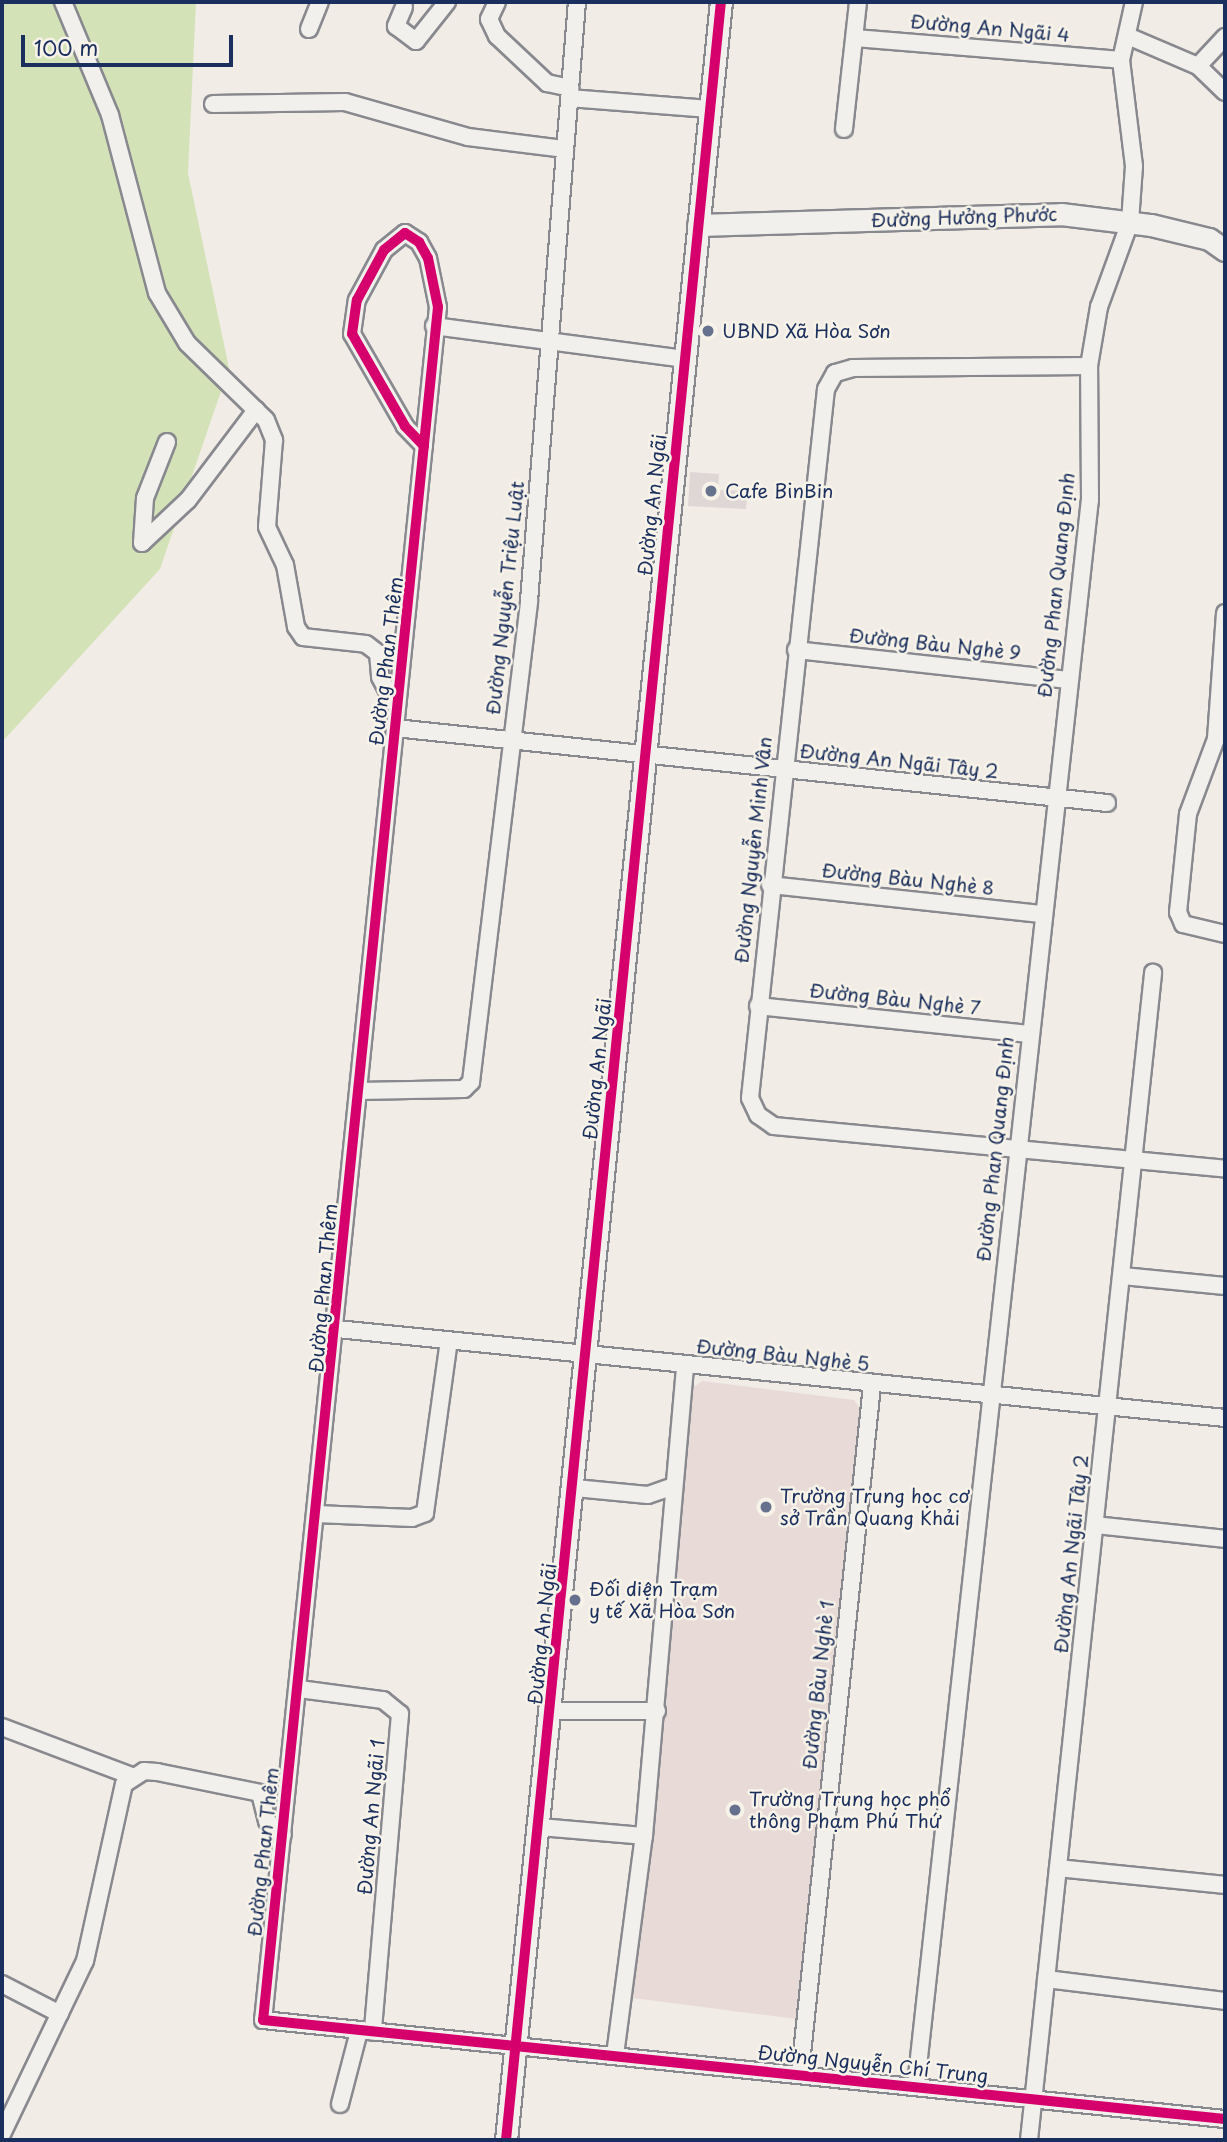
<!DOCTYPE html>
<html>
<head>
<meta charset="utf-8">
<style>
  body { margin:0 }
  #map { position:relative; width:1227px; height:2142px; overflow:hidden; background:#f2ece6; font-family:"Playpen Sans",sans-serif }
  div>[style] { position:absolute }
  .built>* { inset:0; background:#e8dbd7 }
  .green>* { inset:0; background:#d4e2b8 }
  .building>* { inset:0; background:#dfd6d6 }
  .roads { filter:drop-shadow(2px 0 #88898f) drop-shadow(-2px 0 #88898f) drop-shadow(0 2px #88898f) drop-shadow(0 -2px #88898f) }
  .minor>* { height:16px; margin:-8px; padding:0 8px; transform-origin:8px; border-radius:8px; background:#f2f0ec }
  .major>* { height:21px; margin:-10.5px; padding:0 10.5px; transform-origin:10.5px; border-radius:10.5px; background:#f2f0ec }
  .cycleway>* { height:10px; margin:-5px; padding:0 5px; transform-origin:5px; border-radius:5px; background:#d6006c }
  .dots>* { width:19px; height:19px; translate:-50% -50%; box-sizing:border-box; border:4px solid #f7f3e8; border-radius:50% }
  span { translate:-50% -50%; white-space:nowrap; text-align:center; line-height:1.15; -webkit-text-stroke:5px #f7f3e8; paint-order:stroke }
  .street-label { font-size:19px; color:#1b2f5e }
  .poi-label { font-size:19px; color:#1b2f5e }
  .left { translate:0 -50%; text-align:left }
  .frame { position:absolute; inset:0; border:4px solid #1b2f5e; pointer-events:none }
  .scale { position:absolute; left:21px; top:35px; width:212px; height:32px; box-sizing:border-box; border:4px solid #1b2f5e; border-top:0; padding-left:9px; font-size:21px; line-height:24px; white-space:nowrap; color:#1b2f5e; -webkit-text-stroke:5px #f7f3e8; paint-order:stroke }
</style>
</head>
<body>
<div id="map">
  <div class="built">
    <i style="clip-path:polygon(702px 1381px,854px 1400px,863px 1413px,796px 2019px,633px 1998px,691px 1389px)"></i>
  </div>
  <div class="green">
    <i style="clip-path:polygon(2px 2px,196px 2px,188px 173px,229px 368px,160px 569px,2px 742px)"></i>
  </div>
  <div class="building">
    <i style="clip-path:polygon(690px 472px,719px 474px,718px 490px,747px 491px,746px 509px,688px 506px)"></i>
  </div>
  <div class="roads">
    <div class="minor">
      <i style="left:63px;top:2px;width:122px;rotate:67.4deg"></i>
      <i style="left:110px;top:115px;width:184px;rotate:75.2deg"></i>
      <i style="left:157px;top:293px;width:58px;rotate:59deg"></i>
      <i style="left:187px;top:343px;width:110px;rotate:44.3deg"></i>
      <i style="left:266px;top:420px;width:22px;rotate:68deg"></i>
      <i style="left:274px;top:440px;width:87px;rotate:94.6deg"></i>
      <i style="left:267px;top:527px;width:42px;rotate:64.7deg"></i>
      <i style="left:285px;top:565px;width:63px;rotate:79.9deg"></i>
      <i style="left:296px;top:627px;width:12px;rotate:55deg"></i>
      <i style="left:303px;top:637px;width:63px;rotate:6.3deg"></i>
      <i style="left:366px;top:644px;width:15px;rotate:37deg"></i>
      <i style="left:378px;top:653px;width:24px;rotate:85deg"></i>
      <i style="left:380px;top:677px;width:30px;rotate:62deg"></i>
      <i style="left:497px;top:2px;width:19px;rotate:115deg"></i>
      <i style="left:489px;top:19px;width:19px;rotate:65deg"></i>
      <i style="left:497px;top:36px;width:69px;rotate:43.2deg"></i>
      <i style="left:547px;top:83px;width:24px;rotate:12deg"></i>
      <i style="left:404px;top:7px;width:21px;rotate:113deg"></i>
      <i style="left:396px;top:26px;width:25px;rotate:37deg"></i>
      <i style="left:416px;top:41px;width:50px;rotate:-51.5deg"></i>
      <i style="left:309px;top:29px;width:29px;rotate:-68deg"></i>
      <i style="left:1130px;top:37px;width:74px;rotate:23.1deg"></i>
      <i style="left:1198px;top:66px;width:37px;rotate:44deg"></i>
      <i style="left:855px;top:38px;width:267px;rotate:4.7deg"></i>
      <i style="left:1198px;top:66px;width:40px;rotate:-47deg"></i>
      <i style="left:569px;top:98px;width:141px;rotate:4.5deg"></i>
      <i style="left:213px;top:104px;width:132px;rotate:-0.9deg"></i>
      <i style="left:345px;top:102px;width:128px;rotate:15.9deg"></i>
      <i style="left:468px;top:137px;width:98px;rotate:7.1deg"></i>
      <i style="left:844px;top:129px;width:128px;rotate:-83.7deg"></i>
      <i style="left:434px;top:326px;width:252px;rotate:7.5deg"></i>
      <i style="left:1089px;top:366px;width:236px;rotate:179.5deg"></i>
      <i style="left:853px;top:368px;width:19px;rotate:164deg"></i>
      <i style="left:835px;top:373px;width:18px;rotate:119deg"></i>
      <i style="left:826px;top:389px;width:713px;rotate:96.12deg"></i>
      <i style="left:750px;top:1098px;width:19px;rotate:65deg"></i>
      <i style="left:758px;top:1115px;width:19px;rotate:35deg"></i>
      <i style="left:774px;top:1126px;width:453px;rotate:5.4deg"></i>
      <i style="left:167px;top:442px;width:60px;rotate:111.4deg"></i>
      <i style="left:145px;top:498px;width:45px;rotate:93.8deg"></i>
      <i style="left:142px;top:543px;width:63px;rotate:-43.1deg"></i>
      <i style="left:188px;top:500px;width:113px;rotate:-52.9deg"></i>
      <i style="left:424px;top:446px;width:28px;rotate:-134deg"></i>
      <i style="left:405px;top:426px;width:106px;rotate:-119.9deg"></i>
      <i style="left:352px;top:334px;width:34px;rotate:-82deg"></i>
      <i style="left:357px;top:300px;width:57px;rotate:-61.6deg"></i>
      <i style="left:384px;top:250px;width:27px;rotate:-39deg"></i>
      <i style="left:405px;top:233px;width:17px;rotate:33deg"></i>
      <i style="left:419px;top:242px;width:18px;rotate:61deg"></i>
      <i style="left:428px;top:258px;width:50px;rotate:78.5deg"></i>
      <i style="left:438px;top:307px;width:1722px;rotate:95.83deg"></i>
      <i style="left:263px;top:2020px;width:967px;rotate:5.88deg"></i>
      <i style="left:1225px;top:613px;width:126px;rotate:94.1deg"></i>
      <i style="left:1216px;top:739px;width:80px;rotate:110.5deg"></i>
      <i style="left:1188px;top:814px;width:99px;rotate:95.8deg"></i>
      <i style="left:1178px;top:912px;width:13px;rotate:67deg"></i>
      <i style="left:1183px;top:924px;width:43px;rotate:13.4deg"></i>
      <i style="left:796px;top:650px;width:275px;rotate:6.3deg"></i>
      <i style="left:395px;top:728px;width:716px;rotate:6.01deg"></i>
      <i style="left:770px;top:885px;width:274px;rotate:6.1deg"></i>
      <i style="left:758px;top:1006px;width:272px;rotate:5.9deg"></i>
      <i style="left:358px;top:1091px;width:106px;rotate:-1.1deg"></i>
      <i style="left:464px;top:1089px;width:10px;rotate:-45deg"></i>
      <i style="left:471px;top:1082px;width:484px;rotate:-83.1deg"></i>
      <i style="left:529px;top:601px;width:601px;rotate:-85.42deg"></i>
      <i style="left:1123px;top:1276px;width:102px;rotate:5.6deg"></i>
      <i style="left:337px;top:1329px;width:892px;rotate:5.72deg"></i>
      <i style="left:575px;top:1488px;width:73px;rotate:5.5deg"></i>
      <i style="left:648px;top:1495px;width:24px;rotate:-19deg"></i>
      <i style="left:316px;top:1514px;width:96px;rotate:2.4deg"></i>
      <i style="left:412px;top:1518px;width:14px;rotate:-21deg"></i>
      <i style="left:425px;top:1513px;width:174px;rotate:-82.1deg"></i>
      <i style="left:1095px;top:1525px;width:131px;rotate:6.1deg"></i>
      <i style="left:299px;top:1689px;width:85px;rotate:7.5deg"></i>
      <i style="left:383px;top:1700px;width:22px;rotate:39deg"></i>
      <i style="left:400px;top:1714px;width:319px;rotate:94.9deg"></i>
      <i style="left:551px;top:1711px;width:106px"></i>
      <i style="left:2px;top:1727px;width:139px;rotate:20.7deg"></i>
      <i style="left:539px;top:1827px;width:105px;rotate:4.9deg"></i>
      <i style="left:644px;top:1836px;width:472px;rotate:-85deg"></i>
      <i style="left:1058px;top:1868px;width:168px;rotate:5.8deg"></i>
      <i style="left:1046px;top:1979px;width:180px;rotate:7deg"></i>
      <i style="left:2px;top:1984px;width:65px;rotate:27.3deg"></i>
      <i style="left:615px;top:2055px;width:221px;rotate:-82.5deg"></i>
      <i style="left:800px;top:2073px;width:691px;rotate:-84.02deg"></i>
      <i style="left:916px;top:2085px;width:1595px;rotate:-83.74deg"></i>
      <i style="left:1090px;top:500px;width:134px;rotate:-90.4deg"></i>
      <i style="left:1089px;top:366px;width:60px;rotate:-80.4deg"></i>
      <i style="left:1099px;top:307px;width:90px;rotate:-70deg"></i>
      <i style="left:1130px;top:222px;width:56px;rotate:-85.9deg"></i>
      <i style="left:1134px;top:166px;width:107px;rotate:-97deg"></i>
      <i style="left:1121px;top:60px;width:59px;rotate:-77.4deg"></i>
      <i style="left:340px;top:2104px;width:75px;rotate:-75.4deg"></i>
      <i style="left:2px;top:2134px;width:192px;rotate:-64.4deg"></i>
      <i style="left:85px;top:1961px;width:181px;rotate:-77.6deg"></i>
      <i style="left:124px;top:1784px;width:24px;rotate:-33deg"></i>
      <i style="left:144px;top:1771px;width:13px;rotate:4deg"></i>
      <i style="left:157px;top:1772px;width:105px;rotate:11.5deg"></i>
      <i style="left:260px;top:1793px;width:29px;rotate:76deg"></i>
      <i style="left:267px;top:1821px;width:21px;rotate:41deg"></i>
      <i style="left:1029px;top:2140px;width:1174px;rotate:-83.93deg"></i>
    </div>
    <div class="major">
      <i style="left:698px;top:225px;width:363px;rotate:-1.7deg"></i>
      <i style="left:1061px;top:214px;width:91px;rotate:7deg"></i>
      <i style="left:1151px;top:225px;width:60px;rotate:13.6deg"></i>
      <i style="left:1209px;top:239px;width:19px;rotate:35deg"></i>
      <i style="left:506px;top:2140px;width:2149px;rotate:-84.26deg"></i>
    </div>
  </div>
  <div class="cycleway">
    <i style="left:424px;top:446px;width:28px;rotate:-134deg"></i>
    <i style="left:405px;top:426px;width:106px;rotate:-119.9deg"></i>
    <i style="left:352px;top:334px;width:34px;rotate:-82deg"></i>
    <i style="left:357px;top:300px;width:57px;rotate:-61.6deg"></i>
    <i style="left:384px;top:250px;width:27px;rotate:-39deg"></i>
    <i style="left:405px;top:233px;width:17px;rotate:33deg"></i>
    <i style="left:419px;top:242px;width:18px;rotate:61deg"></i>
    <i style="left:428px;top:258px;width:50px;rotate:78.5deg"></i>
    <i style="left:438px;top:307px;width:1722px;rotate:95.83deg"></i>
    <i style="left:263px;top:2020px;width:967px;rotate:5.88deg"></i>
    <i style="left:506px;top:2140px;width:2149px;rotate:-84.26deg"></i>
  </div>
  <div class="dots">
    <i style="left:708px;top:331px;background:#66718e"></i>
    <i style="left:711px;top:491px;background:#66718e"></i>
    <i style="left:766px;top:1507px;background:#66718e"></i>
    <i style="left:575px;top:1600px;background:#66718e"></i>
    <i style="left:735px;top:1810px;background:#66718e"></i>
  </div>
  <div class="street-label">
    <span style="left:990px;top:28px;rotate:5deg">Đường An Ngãi 4</span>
    <span style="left:964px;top:217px;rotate:-2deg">Đường Hưởng Phước</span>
    <span style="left:652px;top:505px;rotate:-84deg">Đường An Ngãi</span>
    <span style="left:1056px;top:585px;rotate:-84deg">Đường Phan Quang Định</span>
    <span style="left:505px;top:598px;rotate:-84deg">Đường Nguyễn Triệu Luật</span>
    <span style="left:935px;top:644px;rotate:6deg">Đường Bàu Nghè 9</span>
    <span style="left:386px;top:661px;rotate:-83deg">Đường Phan Thêm</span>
    <span style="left:899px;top:761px;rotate:6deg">Đường An Ngãi Tây 2</span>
    <span style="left:753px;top:850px;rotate:-84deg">Đường Nguyễn Minh Vân</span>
    <span style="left:908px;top:879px;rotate:6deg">Đường Bàu Nghè 8</span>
    <span style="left:895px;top:999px;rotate:6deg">Đường Bàu Nghè 7</span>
    <span style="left:597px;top:1069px;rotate:-84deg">Đường An Ngãi</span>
    <span style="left:995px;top:1149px;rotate:-84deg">Đường Phan Quang Định</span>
    <span style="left:323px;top:1288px;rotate:-85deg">Đường Phan Thêm</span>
    <span style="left:783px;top:1355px;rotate:6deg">Đường Bàu Nghè 5</span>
    <span style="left:1071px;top:1554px;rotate:-84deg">Đường An Ngãi Tây 2</span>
    <span style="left:542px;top:1634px;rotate:-84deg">Đường An Ngãi</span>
    <span style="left:818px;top:1685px;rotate:-84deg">Đường Bàu Nghè 1</span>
    <span style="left:371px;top:1817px;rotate:-85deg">Đường An Ngãi 1</span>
    <span style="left:263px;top:1852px;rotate:-84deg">Đường Phan Thêm</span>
    <span style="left:873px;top:2064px;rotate:6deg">Đường Nguyễn Chí Trung</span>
  </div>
  <div class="poi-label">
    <span class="left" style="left:722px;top:331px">UBND Xã Hòa Sơn</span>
    <span class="left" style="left:725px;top:491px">Cafe BinBin</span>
    <span class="left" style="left:780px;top:1507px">Trường Trung học cơ<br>sở Trần Quang Khải</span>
    <span class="left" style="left:589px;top:1600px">Đối diện Trạm<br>y tế Xã Hòa Sơn</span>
    <span class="left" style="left:749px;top:1810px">Trường Trung học phổ<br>thông Phạm Phú Thứ</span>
  </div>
  <div class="frame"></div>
  <div class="scale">100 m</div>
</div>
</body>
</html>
